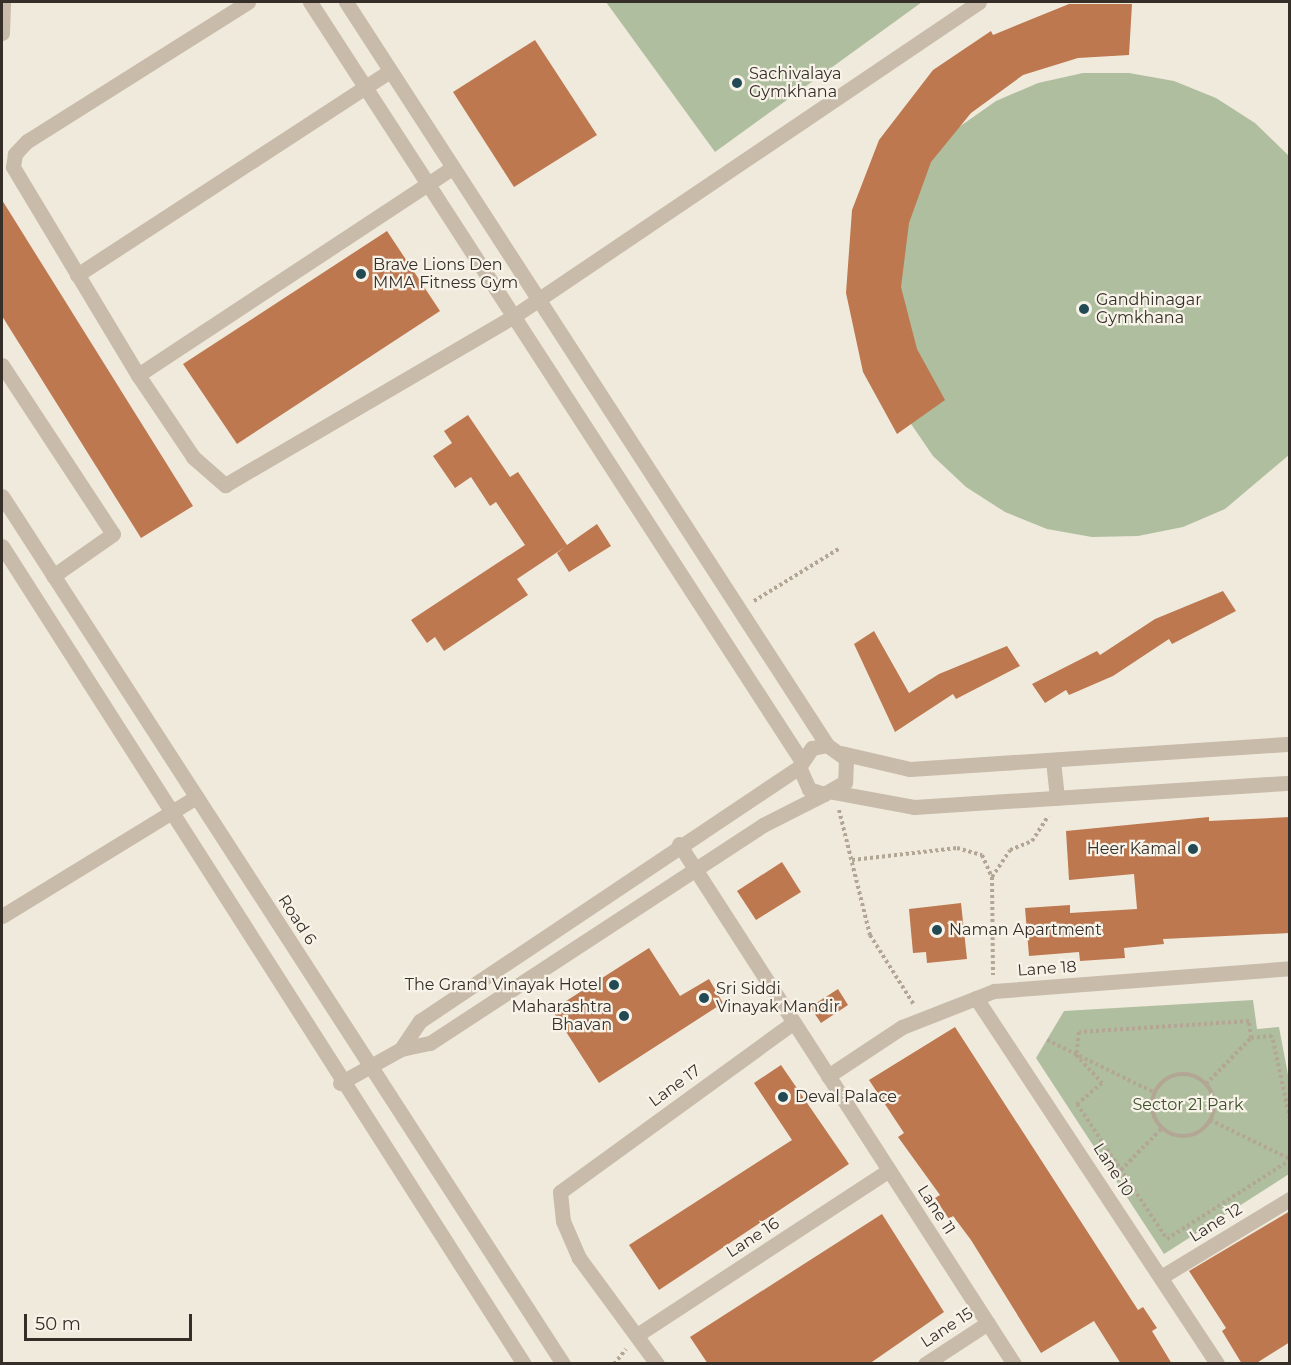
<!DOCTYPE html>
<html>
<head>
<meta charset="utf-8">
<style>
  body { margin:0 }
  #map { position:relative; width:1291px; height:1365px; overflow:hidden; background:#f0eadd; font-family:Montserrat,sans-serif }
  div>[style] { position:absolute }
  .green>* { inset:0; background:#afbe9e }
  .building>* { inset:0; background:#bd784f }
  .path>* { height:4px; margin-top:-2px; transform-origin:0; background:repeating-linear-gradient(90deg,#b3a694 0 3px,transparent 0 6px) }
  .path>.ring { margin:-2px; padding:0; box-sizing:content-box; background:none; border:4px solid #b3a694; border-radius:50% }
  .minor>* { height:15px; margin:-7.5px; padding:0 7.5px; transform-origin:7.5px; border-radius:7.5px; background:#c8bbaa }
  .dots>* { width:16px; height:16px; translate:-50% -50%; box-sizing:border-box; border:3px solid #f8f3e9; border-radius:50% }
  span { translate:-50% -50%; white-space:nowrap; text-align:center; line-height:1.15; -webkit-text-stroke:4.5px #f8f3e9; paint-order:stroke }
  .poi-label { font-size:16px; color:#362f29 }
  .left { translate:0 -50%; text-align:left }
  .right { translate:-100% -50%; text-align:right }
  .street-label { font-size:16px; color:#362f29 }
  .park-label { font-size:16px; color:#40522e }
  .frame { position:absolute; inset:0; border:3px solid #362f29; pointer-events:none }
  .scale { position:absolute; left:24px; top:1314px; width:168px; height:27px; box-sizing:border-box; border:3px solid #362f29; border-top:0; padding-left:8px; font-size:18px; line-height:21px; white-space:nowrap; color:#362f29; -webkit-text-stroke:4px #f8f3e9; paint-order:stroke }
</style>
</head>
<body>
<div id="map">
  <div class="green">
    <i style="clip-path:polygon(606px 2px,922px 2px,715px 152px)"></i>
    <i style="clip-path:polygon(1083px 73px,1129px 73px,1174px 81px,1216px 98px,1255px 123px,1289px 156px,1289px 455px,1225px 509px,1183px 527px,1138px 536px,1092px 537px,1047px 529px,1005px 512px,966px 487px,933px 456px,907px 418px,878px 286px,927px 160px,959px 127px,996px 101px,1038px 83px)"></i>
    <i style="clip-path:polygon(1253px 1000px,1257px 1029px,1279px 1027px,1289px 1080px,1289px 1174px,1164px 1254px,1036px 1058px,1064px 1011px)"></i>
  </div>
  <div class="building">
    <i style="clip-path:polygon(1069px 4px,1132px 4px,1129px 55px,1078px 58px,1023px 75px,971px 113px,931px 162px,909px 223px,901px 287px,917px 349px,945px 400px,897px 434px,863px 372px,846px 293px,852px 210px,879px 140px,933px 70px,991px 31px,993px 35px)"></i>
    <i style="clip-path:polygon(535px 40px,597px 135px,514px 187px,453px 92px)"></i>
    <i style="clip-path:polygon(2px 200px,193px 506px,141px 538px,2px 316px)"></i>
    <i style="clip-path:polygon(387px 231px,440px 311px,237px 444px,183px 364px)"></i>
    <i style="clip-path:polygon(468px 415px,510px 477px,518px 472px,567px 545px,597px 524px,611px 546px,569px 572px,557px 553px,565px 547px,517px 579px,528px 595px,444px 651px,435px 637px,427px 643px,411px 620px,525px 545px,496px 502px,490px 506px,471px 477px,455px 488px,433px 456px,452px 443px,444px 431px)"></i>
    <i style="clip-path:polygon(1223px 591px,1236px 611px,1172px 644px,1169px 639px,1113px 676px,1069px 695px,1066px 690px,1045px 703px,1032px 684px,1097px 651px,1100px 655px,1155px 619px)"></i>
    <i style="clip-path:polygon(874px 631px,909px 693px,939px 674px,1007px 646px,1020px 666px,956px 699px,953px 694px,895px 732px,854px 644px)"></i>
    <i style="clip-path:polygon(1209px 817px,1209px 821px,1290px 817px,1290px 933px,1163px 939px,1164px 944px,1124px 948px,1125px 958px,1080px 961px,1079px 952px,1029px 956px,1025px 908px,1070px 905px,1070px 913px,1137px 909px,1134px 874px,1069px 880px,1066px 831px)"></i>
    <i style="clip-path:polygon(782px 862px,801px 892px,756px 920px,737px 891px)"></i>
    <i style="clip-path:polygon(961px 903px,967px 959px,927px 963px,926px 952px,913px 953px,909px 909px)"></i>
    <i style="clip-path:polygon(649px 948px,680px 996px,709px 979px,723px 1003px,599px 1083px,552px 1010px)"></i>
    <i style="clip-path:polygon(838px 989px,848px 1005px,821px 1023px,810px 1007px)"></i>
    <i style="clip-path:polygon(955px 1027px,1138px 1310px,1143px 1307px,1157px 1328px,1152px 1331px,1172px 1364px,1121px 1364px,1094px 1321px,1041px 1353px,971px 1240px,953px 1216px,949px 1219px,935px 1198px,940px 1195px,898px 1137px,904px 1133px,869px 1080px)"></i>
    <i style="clip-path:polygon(781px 1065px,849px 1164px,659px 1290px,629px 1245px,792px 1140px,754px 1083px)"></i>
    <i style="clip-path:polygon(1290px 1211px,1290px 1342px,1255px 1364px,1242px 1364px,1222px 1331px,1226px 1328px,1189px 1271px)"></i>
    <i style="clip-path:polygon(882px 1214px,944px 1312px,869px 1364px,708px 1364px,690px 1337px)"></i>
  </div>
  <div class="path">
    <i style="left:754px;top:601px;width:101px;rotate:-31.6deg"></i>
    <i style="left:839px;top:810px;width:129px;rotate:76.1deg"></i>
    <i style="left:870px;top:935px;width:83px;rotate:57.8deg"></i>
    <i style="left:852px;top:860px;width:106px;rotate:-6.5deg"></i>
    <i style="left:957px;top:848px;width:26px;rotate:16deg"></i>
    <i style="left:982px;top:855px;width:24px;rotate:66deg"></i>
    <i style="left:992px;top:877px;width:98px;rotate:89.4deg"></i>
    <i style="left:992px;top:877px;width:32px;rotate:-56deg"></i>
    <i style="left:1010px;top:850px;width:24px;rotate:-22deg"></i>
    <i style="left:1032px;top:841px;width:30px;rotate:-57deg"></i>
    <i style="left:1047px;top:1040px;width:120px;rotate:26.1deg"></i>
    <i class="ring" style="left:1152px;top:1074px;width:58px;height:58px"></i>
    <i style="left:1206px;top:1084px;width:64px;rotate:-45.6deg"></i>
    <i style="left:1290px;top:1119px;width:85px;rotate:-102.2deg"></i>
    <i style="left:1272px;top:1036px;width:21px;rotate:175deg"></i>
    <i style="left:1251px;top:1038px;width:17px;rotate:-97deg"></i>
    <i style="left:1249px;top:1021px;width:170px;rotate:176.3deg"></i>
    <i style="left:1079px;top:1032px;width:23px;rotate:97deg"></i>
    <i style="left:1076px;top:1055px;width:38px;rotate:47deg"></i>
    <i style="left:1102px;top:1083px;width:33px;rotate:140deg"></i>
    <i style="left:1077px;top:1104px;width:162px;rotate:56.3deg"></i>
    <i style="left:1167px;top:1239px;width:146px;rotate:-32.7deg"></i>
    <i style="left:1210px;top:1120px;width:89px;rotate:26deg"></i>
    <i style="left:1121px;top:1170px;width:59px;rotate:-45.7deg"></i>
    <i style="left:614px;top:1364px;width:19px;rotate:-51deg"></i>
  </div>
  <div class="minor">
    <i style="left:248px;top:2px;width:261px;rotate:147.8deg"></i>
    <i style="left:27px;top:141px;width:18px;rotate:133deg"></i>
    <i style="left:15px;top:154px;width:13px;rotate:99deg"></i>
    <i style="left:13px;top:167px;width:243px;rotate:59deg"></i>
    <i style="left:138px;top:375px;width:99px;rotate:56.1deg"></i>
    <i style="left:193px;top:457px;width:43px;rotate:41.2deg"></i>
    <i style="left:225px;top:485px;width:335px;rotate:-30.3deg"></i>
    <i style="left:514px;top:316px;width:561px;rotate:-34.03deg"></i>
    <i style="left:310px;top:2px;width:903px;rotate:57.07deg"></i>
    <i style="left:346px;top:2px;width:885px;rotate:57.08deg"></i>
    <i style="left:827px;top:745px;width:24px;rotate:36deg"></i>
    <i style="left:846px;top:759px;width:23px;rotate:92deg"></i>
    <i style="left:845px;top:782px;width:24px;rotate:150deg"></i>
    <i style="left:824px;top:794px;width:16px;rotate:-162deg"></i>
    <i style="left:809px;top:789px;width:24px;rotate:-114deg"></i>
    <i style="left:799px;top:767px;width:23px;rotate:-56deg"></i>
    <i style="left:812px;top:748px;width:15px;rotate:-11deg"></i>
    <i style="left:2px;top:33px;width:31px;rotate:-88deg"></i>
    <i style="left:77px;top:275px;width:374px;rotate:-33.1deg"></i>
    <i style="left:2px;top:365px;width:202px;rotate:56.7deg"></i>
    <i style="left:113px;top:534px;width:73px;rotate:145deg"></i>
    <i style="left:138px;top:375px;width:377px;rotate:-33.4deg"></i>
    <i style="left:2px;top:496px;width:1034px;rotate:57.12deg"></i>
    <i style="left:2px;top:546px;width:970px;rotate:57.46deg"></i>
    <i style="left:841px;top:753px;width:71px;rotate:13.1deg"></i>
    <i style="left:910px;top:769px;width:381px;rotate:-3.8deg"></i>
    <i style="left:1053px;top:760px;width:38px;rotate:84deg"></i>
    <i style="left:833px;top:792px;width:82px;rotate:10.5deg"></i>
    <i style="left:914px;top:807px;width:377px;rotate:-3.7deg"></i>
    <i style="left:679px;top:844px;width:619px;rotate:57.21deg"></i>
    <i style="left:2px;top:916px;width:228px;rotate:-31.5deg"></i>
    <i style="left:976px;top:998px;width:438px;rotate:56.6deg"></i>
    <i style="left:401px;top:1049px;width:34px;rotate:-56deg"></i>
    <i style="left:420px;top:1021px;width:456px;rotate:-33.8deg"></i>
    <i style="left:828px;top:1076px;width:89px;rotate:-33.5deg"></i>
    <i style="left:902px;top:1027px;width:99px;rotate:-21.4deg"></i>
    <i style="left:994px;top:991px;width:297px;rotate:-4.4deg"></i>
    <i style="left:340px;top:1083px;width:70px;rotate:-29.1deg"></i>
    <i style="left:401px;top:1049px;width:30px;rotate:-12deg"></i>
    <i style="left:430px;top:1043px;width:398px;rotate:-33.2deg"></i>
    <i style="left:763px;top:825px;width:68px;rotate:-26.9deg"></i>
    <i style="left:1161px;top:1277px;width:151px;rotate:-31.2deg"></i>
    <i style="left:637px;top:1335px;width:301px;rotate:-33.2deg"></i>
    <i style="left:657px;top:1364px;width:132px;rotate:-126.3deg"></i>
    <i style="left:579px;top:1258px;width:40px;rotate:-113.4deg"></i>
    <i style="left:563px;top:1221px;width:29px;rotate:-96deg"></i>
    <i style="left:560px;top:1192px;width:288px;rotate:-36deg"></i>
    <i style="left:925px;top:1364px;width:75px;rotate:-33.1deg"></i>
  </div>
  <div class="dots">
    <i style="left:737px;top:83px;background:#214a54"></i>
    <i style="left:361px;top:274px;background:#214a54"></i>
    <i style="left:1084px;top:309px;background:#214a54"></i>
    <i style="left:1193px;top:849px;background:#214a54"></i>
    <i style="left:937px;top:930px;background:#214a54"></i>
    <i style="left:614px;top:985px;background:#214a54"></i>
    <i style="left:704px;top:998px;background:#214a54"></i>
    <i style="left:624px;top:1016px;background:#214a54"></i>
    <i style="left:783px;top:1097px;background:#214a54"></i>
  </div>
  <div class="poi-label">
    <span class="left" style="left:749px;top:83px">Sachivalaya<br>Gymkhana</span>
    <span class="left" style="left:373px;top:274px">Brave Lions Den<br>MMA Fitness Gym</span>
    <span class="left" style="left:1096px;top:309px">Gandhinagar<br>Gymkhana</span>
    <span class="right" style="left:1181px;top:849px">Heer Kamal</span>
    <span class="left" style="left:949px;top:930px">Naman Apartment</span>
    <span class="right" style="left:602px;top:985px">The Grand Vinayak Hotel</span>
    <span class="left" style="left:716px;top:998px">Sri Siddi<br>Vinayak Mandir</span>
    <span class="right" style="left:612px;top:1016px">Maharashtra<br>Bhavan</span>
    <span class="left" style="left:795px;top:1097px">Deval Palace</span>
  </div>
  <div class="street-label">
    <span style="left:297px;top:920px;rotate:57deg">Road 6</span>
    <span style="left:1047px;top:969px;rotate:-4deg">Lane 18</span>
    <span style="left:675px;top:1086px;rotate:-36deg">Lane 17</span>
    <span style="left:1113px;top:1170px;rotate:57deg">Lane 10</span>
    <span style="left:936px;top:1210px;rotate:57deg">Lane 11</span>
    <span style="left:1216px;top:1223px;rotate:-32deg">Lane 12</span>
    <span style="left:753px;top:1238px;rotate:-33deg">Lane 16</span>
    <span style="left:947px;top:1328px;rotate:-33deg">Lane 15</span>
  </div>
  <div class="park-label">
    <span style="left:1188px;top:1105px">Sector 21 Park</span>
  </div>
  <div class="frame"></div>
  <div class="scale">50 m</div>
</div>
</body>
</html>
